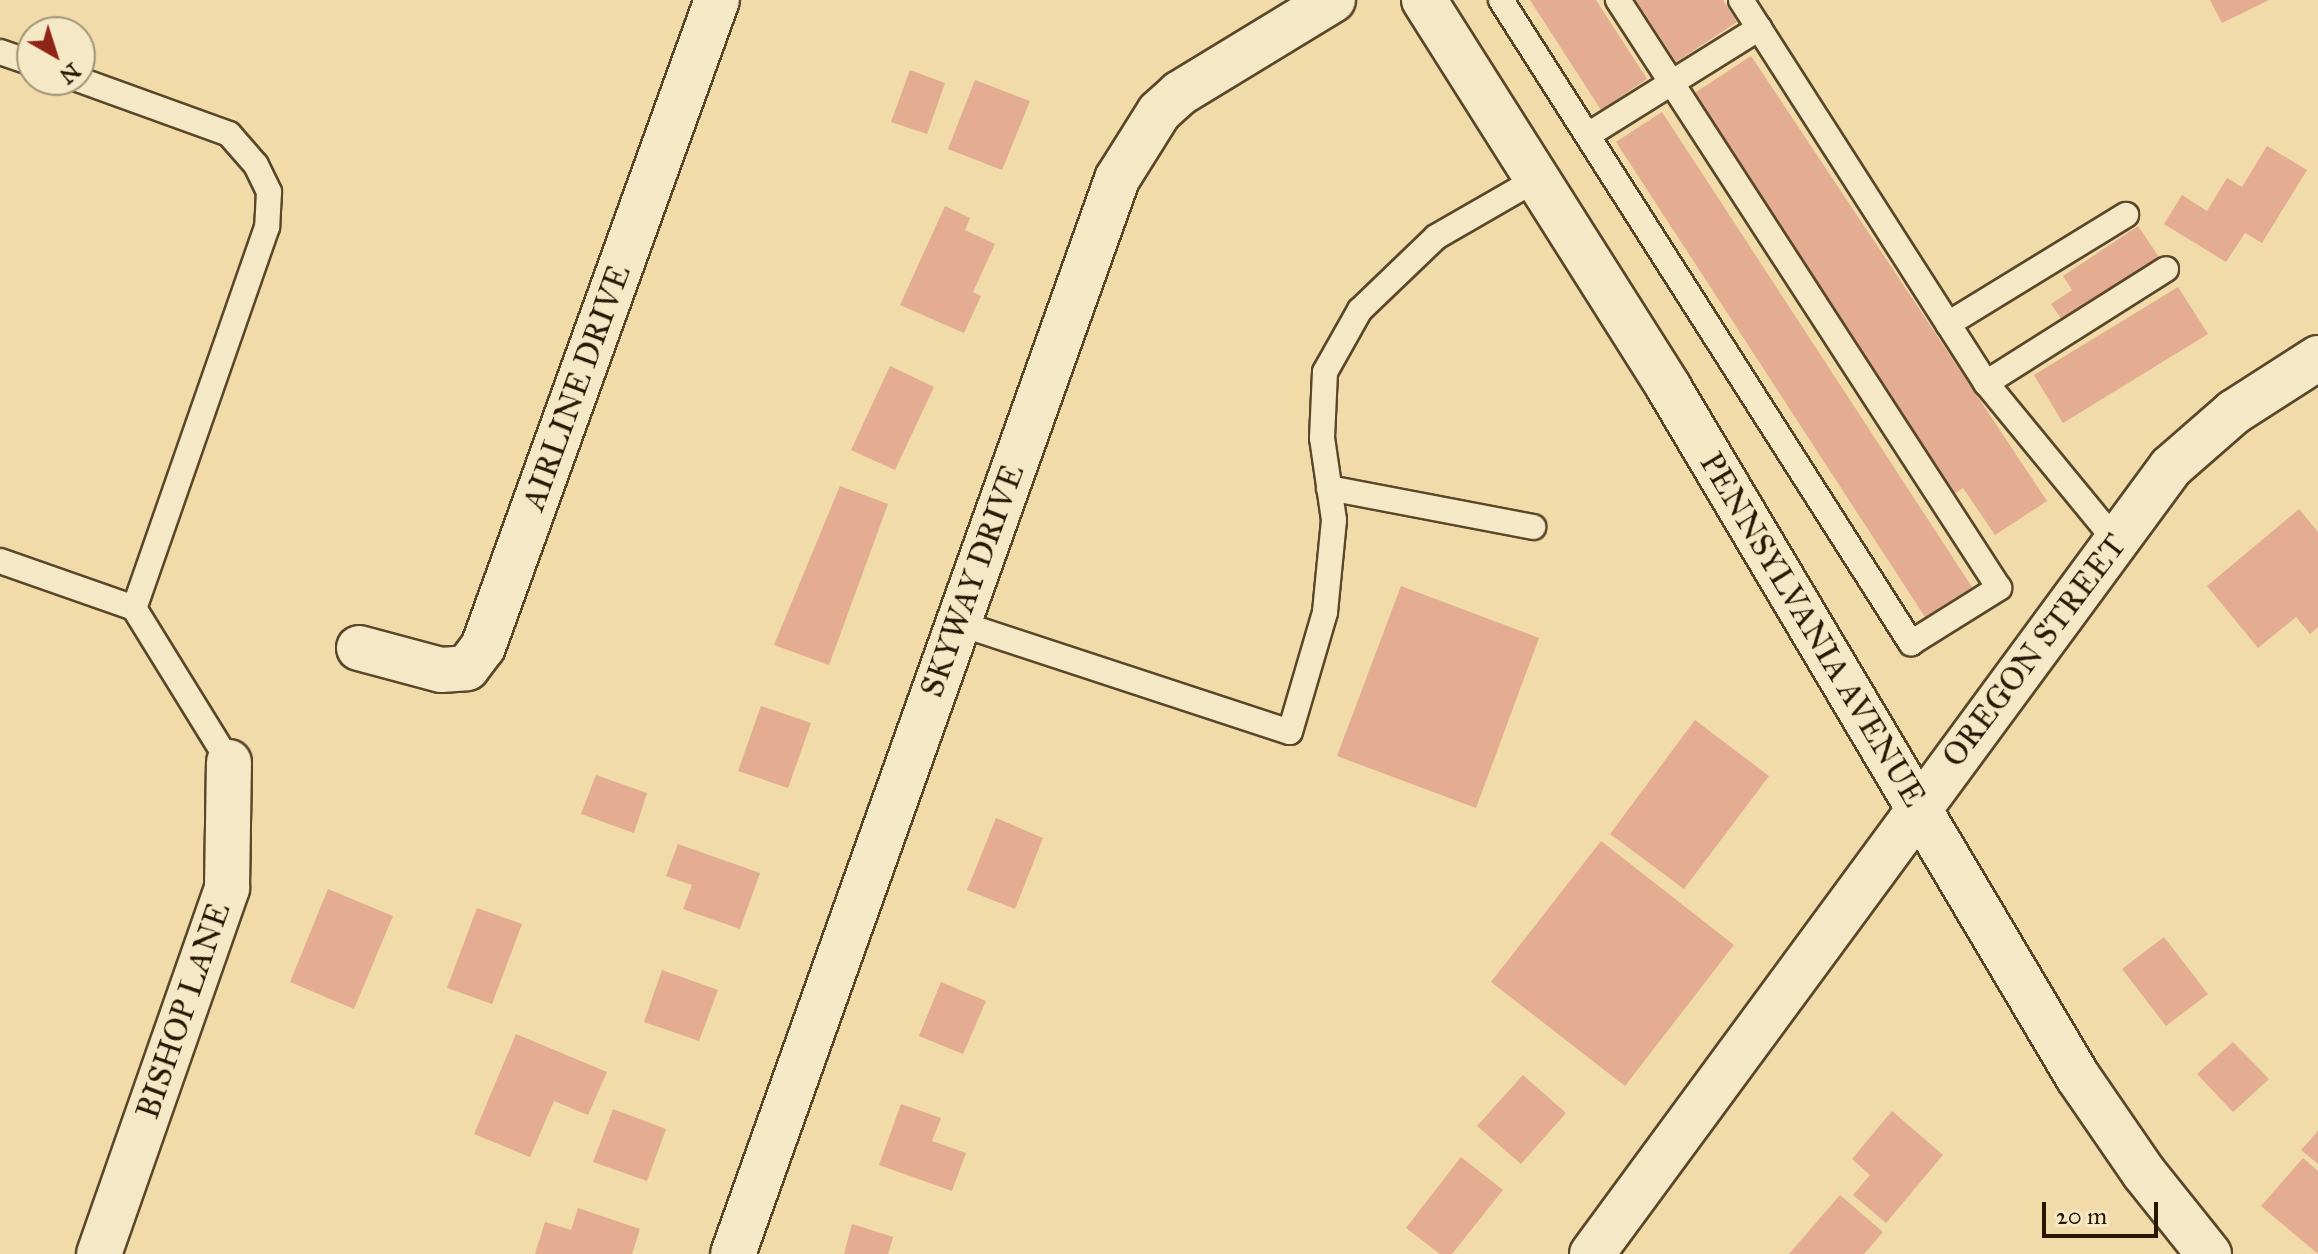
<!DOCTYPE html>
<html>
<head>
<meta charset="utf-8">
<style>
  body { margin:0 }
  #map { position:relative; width:2318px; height:1254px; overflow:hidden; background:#f0dba9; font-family:"IM FELL Great Primer",serif }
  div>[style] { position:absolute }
  .building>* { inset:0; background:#e4ac91 }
  .roads { filter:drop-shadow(2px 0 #5a472a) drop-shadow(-2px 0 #5a472a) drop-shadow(0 2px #5a472a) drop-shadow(0 -2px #5a472a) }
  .lane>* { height:24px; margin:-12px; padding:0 12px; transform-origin:12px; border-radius:12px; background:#f5e8c7 }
  .street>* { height:44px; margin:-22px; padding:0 22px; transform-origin:22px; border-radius:22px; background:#f5e8c7 }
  span { translate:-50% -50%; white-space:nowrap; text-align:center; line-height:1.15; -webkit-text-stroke:7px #f5e8c7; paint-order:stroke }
  .street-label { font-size:32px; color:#281600 }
  .north { position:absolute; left:16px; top:16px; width:80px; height:80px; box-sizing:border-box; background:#f5e8c7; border:2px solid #a39477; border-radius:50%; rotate:141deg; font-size:22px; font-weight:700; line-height:32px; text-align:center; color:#281600 }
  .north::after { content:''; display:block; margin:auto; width:28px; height:36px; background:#8f2418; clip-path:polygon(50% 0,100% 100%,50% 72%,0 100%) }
  .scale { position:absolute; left:2042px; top:1202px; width:116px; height:36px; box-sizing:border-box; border:4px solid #281600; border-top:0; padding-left:10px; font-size:24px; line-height:28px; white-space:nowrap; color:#281600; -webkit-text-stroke:6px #f5e8c7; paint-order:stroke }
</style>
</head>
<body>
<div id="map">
  <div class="building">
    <i style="clip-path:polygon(1530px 0,1596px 0,1647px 79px,1601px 110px)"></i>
    <i style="clip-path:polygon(1636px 0,1723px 0,1737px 22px,1676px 62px)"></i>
    <i style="clip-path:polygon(2210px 0,2269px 0,2222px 23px)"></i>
    <i style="clip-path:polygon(1751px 56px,2047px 501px,1995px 535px,1963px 488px,1954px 494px,1690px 96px)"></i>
    <i style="clip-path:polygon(910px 70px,945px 83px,927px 134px,891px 122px)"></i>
    <i style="clip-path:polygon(975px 80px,1030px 101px,1002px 170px,948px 149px)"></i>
    <i style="clip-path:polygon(1662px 112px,1972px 587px,1925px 617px,1616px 142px)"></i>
    <i style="clip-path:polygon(2267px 146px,2307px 170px,2262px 243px,2245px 233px,2226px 262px,2164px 224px,2182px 195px,2207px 211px,2227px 178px,2242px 187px)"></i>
    <i style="clip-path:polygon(945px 206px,970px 218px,965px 230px,995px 244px,973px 292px,981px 296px,964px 333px,900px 305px)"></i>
    <i style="clip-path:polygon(2138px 226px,2159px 257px,2062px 320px,2051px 304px,2072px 290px,2063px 276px)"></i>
    <i style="clip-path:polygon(2178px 287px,2208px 334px,2063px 423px,2034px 375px)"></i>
    <i style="clip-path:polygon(890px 366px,934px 387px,895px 470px,851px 450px)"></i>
    <i style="clip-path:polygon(840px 486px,888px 504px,829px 665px,774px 645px)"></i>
    <i style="clip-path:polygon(2299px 509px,2318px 532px,2318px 627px,2310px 634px,2296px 617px,2258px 648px,2207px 586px)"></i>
    <i style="clip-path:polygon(1401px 586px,1539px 638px,1476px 808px,1337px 756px)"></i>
    <i style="clip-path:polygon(761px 706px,811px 723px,788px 788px,738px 771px)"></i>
    <i style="clip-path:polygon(1695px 720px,1769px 776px,1684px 889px,1610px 834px)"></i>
    <i style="clip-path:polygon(596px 775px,647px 793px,634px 833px,581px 814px)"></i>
    <i style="clip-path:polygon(996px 818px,1043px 838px,1015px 909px,967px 890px)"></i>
    <i style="clip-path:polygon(1601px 841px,1734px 945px,1625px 1086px,1491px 982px)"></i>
    <i style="clip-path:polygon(678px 844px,760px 873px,740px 929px,683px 909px,692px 885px,666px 876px)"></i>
    <i style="clip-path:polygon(328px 889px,393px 916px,354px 1009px,290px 982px)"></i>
    <i style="clip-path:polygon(477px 908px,522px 924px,492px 1004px,447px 988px)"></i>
    <i style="clip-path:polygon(2164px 937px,2208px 994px,2166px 1026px,2122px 969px)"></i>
    <i style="clip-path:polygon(662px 970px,718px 990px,699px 1041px,644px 1022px)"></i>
    <i style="clip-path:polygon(941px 982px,986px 1001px,963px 1054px,919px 1036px)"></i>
    <i style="clip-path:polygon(516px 1034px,607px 1072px,588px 1115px,554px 1101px,530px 1157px,474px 1134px)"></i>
    <i style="clip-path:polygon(2233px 1042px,2269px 1079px,2233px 1112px,2197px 1074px)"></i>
    <i style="clip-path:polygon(1523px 1075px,1566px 1113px,1521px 1164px,1477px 1126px)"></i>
    <i style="clip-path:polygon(901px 1104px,941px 1118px,932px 1141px,966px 1153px,952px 1191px,879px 1165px)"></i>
    <i style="clip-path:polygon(613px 1109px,666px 1129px,647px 1181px,593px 1162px)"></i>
    <i style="clip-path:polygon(1892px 1111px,1943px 1155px,1886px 1223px,1853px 1195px,1870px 1175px,1852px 1159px)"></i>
    <i style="clip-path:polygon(2318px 1131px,2318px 1164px,2301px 1150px)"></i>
    <i style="clip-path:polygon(1461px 1157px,1503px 1190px,1452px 1254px,1440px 1254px,1406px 1228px)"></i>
    <i style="clip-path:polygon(2303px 1158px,2318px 1171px,2318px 1254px,2261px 1206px)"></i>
    <i style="clip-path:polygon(1840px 1195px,1883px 1232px,1864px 1254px,1789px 1254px)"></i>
    <i style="clip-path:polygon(578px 1208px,640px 1229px,632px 1254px,535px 1254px,545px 1222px,571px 1230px)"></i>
    <i style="clip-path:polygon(852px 1224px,893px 1237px,888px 1254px,844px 1254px)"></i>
  </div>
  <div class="roads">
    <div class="lane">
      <i style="left:1501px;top:0;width:763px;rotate:57.48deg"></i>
      <i style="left:1911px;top:643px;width:104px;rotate:-32deg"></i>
      <i style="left:1999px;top:588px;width:701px;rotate:-122.94deg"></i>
      <i style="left:1741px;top:0;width:455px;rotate:57.4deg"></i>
      <i style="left:1986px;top:383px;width:205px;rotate:50.6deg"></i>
      <i style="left:0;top:52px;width:34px;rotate:19deg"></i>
      <i style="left:80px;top:80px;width:158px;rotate:19.9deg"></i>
      <i style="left:229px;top:134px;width:41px;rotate:48.9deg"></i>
      <i style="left:256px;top:165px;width:30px;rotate:64deg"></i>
      <i style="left:269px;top:192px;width:35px;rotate:93deg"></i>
      <i style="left:267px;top:227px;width:404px;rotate:109.2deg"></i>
      <i style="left:1588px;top:135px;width:202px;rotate:-32deg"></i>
      <i style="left:1948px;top:324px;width:209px;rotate:-31.5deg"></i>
      <i style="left:1986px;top:383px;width:213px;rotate:-32.3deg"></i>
      <i style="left:1329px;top:488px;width:208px;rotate:10.8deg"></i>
      <i style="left:0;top:561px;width:142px;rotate:19.3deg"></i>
      <i style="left:134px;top:608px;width:181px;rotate:58.3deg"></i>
      <i style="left:958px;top:623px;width:349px;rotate:18.2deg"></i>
      <i style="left:1290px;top:732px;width:125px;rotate:-73.7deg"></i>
      <i style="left:1325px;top:612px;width:92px;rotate:-84.4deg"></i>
      <i style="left:1334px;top:520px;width:83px;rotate:-98.3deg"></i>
      <i style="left:1322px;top:438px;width:66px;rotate:-87.4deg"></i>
      <i style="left:1325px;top:372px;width:71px;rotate:-60.6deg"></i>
      <i style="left:1360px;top:310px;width:105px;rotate:-43.8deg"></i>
      <i style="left:1436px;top:237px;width:116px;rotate:-29.9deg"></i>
    </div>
    <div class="street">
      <i style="left:1424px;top:0;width:459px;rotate:57.7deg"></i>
      <i style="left:1669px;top:388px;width:801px;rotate:59.31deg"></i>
      <i style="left:2078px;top:1077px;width:116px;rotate:55.5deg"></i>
      <i style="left:2144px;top:1173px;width:104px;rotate:51.3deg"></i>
      <i style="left:359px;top:648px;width:85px;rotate:15deg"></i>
      <i style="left:441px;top:670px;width:26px;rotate:-4deg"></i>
      <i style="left:467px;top:668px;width:26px;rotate:-53deg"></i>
      <i style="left:483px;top:647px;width:688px;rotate:-70.12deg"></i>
      <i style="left:99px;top:1254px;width:388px;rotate:-70.7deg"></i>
      <i style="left:227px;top:888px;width:126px;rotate:-89.1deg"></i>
      <i style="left:733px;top:1254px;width:1142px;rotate:-70.34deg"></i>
      <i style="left:1117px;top:179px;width:79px;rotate:-57.9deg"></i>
      <i style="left:1159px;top:112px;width:28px;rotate:-42deg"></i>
      <i style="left:1180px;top:93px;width:179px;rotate:-31.3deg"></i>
      <i style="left:1592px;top:1254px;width:977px;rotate:-53.66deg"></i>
      <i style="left:2171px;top:467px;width:84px;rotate:-41.1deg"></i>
      <i style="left:2234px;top:412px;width:100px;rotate:-32.7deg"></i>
    </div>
  </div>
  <div class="street-label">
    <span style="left:577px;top:388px;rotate:-70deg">AIRLINE DRIVE</span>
    <span style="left:973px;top:581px;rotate:-70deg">SKYWAY DRIVE</span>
    <span style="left:1812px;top:630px;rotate:59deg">PENNSYLVANIA AVENUE</span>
    <span style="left:2035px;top:651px;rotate:-53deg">OREGON STREET</span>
    <span style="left:184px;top:1011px;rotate:-71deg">BISHOP LANE</span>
  </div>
  <div class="north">N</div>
  <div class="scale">20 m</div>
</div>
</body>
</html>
